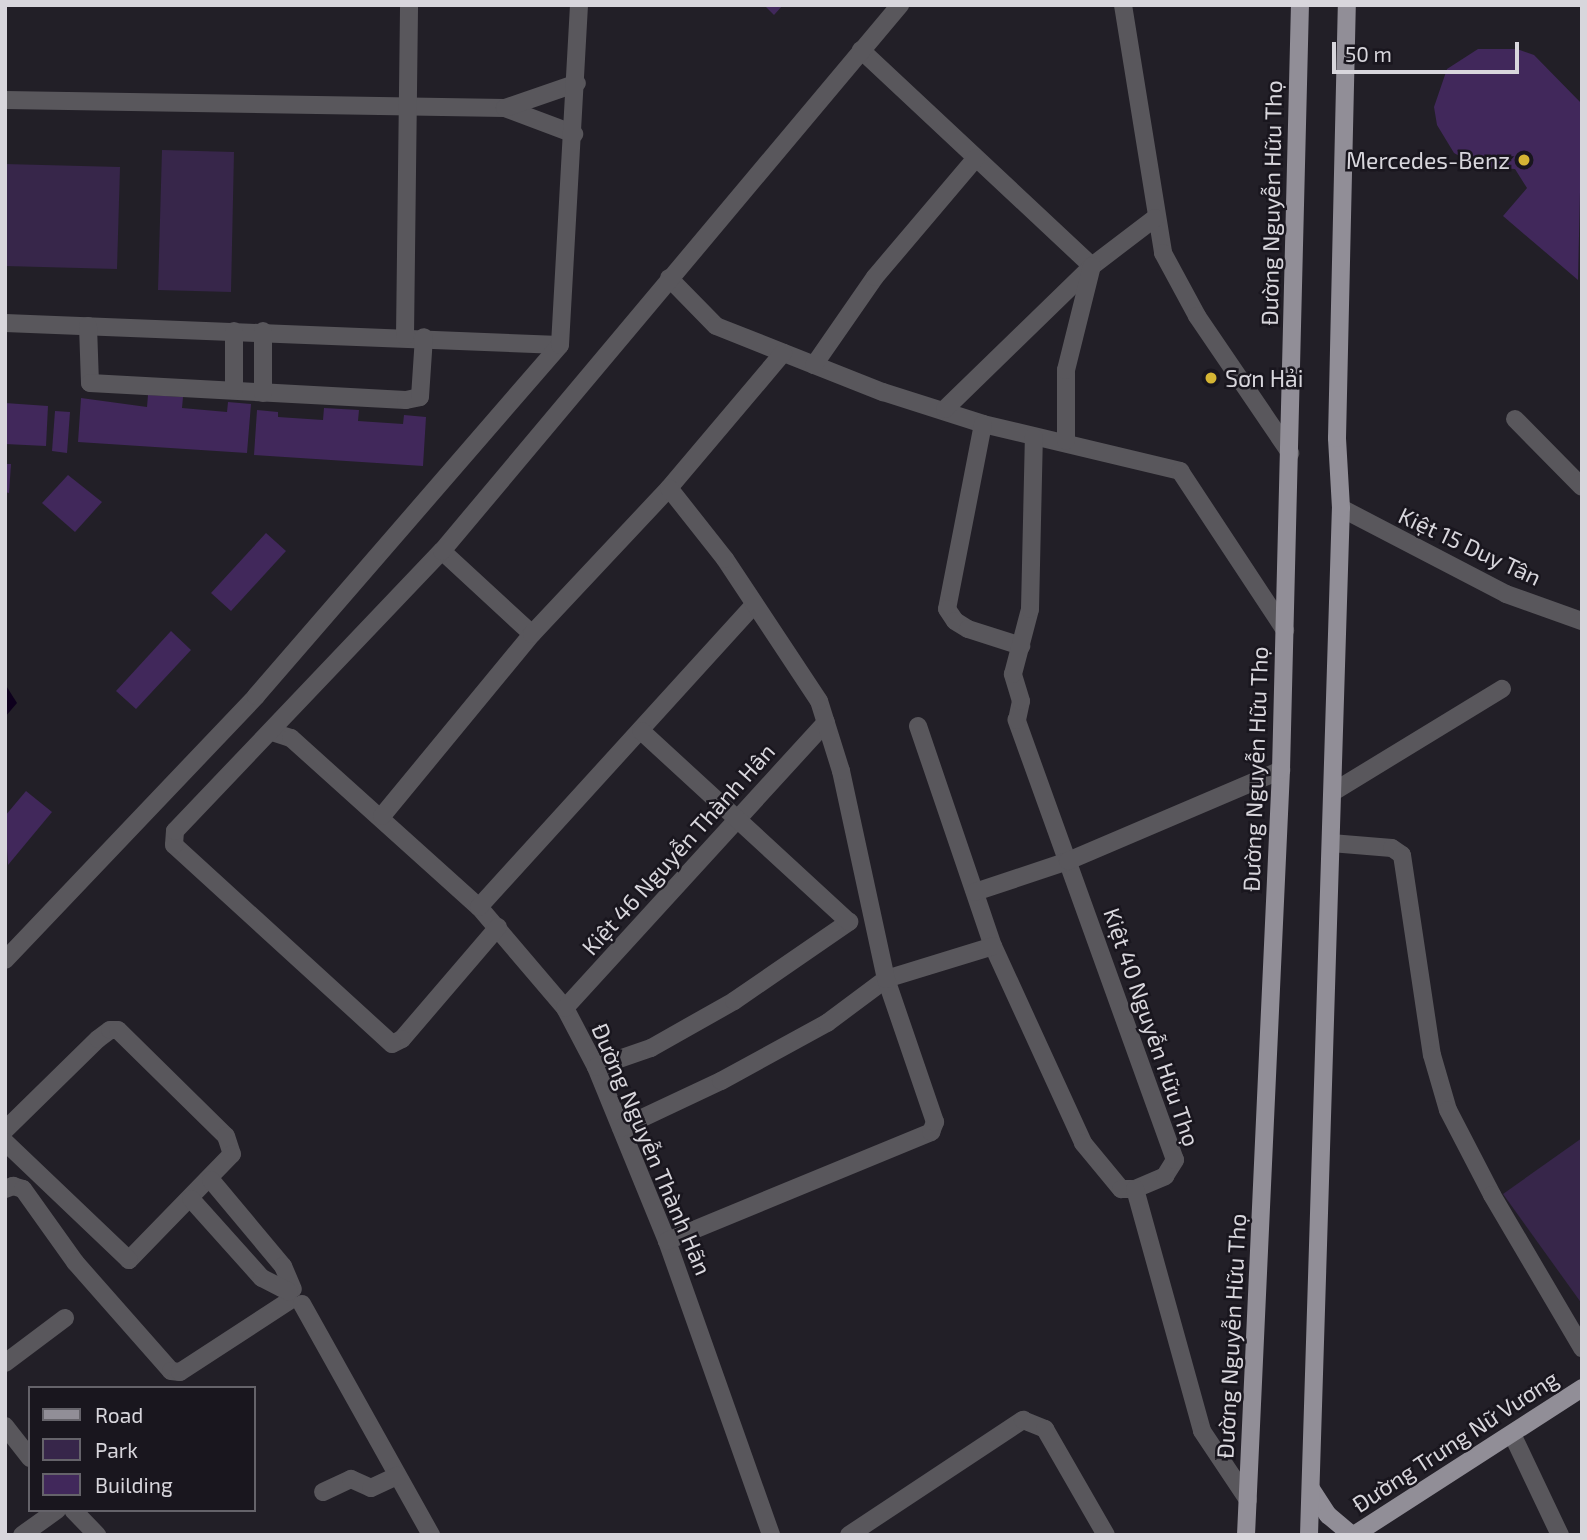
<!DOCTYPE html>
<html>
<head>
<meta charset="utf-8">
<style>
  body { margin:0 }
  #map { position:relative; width:1587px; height:1540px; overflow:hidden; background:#221f27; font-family:"Exo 2",sans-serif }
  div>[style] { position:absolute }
  .green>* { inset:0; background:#37264a }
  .water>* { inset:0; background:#0e001d }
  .building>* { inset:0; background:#41285b }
  .minor>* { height:18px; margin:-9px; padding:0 9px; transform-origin:9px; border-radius:9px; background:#59575c }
  .major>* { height:18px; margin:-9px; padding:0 9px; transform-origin:9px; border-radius:9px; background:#918e97 }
  .dots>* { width:19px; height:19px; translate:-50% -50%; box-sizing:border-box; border:4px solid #19161e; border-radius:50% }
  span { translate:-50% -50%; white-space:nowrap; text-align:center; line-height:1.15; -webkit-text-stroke:5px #19161e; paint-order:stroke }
  .poi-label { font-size:23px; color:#d8d6dc }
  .right { translate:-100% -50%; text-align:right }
  .left { translate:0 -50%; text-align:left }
  .street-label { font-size:23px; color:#d8d6dc }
  .frame { position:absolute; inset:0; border:7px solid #d8d6dc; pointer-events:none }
  .legend { position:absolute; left:28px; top:1386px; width:228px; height:126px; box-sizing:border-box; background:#19161e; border:2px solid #65636a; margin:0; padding:9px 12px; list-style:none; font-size:21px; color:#d8d6dc }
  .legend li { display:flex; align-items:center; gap:14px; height:35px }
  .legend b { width:35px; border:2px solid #65636a }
  .scale { position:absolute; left:1332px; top:42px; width:187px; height:32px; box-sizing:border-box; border:4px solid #d8d6dc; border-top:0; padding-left:9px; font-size:21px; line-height:24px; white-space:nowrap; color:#d8d6dc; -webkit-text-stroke:5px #19161e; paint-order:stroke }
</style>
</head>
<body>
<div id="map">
  <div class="green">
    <i style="clip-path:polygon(162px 150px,234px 152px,231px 292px,158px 290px)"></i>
    <i style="clip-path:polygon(5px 164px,120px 167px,117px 269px,5px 266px)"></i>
    <i style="clip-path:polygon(1582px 1138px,1582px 1304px,1503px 1194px)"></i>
  </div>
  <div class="water">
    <i style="clip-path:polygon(5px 684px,17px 703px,5px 717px)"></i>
  </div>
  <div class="building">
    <i style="clip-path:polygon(764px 5px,783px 5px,774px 15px)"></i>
    <i style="clip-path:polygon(1478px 49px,1517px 49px,1534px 55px,1582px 104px,1578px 280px,1503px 216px,1527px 188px,1515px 169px,1479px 167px,1454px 153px,1437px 125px,1434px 107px,1447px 69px)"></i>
    <i style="clip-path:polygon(148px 395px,183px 397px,182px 408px,227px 412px,228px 402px,251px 404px,247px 453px,78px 442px,81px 398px,147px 407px)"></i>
    <i style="clip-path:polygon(5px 403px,48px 406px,46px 446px,5px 444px)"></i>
    <i style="clip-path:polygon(324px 408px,359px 410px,358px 421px,403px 424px,404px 415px,426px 417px,423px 466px,254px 455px,257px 410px,278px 412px,278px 417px,323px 420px)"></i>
    <i style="clip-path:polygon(55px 411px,70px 412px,67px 453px,52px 451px)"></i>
    <i style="clip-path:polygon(5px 464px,11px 464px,9px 493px,5px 492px)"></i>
    <i style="clip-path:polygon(68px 475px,102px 502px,75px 532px,42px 503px)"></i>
    <i style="clip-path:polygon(266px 533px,286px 551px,231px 611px,211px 593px)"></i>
    <i style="clip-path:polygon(171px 631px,191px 650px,136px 709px,116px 691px)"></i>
    <i style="clip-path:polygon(26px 791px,52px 812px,8px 865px,5px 816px)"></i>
  </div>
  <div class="minor">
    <i style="left:1123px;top:5px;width:251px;rotate:80.8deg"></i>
    <i style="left:1163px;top:253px;width:72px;rotate:61.6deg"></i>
    <i style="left:1197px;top:316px;width:166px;rotate:55.8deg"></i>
    <i style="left:861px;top:50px;width:316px;rotate:43.1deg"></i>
    <i style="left:5px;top:100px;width:500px;rotate:0.92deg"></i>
    <i style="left:505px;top:108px;width:74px;rotate:20.6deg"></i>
    <i style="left:505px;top:108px;width:76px;rotate:-19.1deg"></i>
    <i style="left:669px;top:278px;width:67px;rotate:45.6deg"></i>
    <i style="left:716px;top:326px;width:180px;rotate:21.6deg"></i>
    <i style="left:883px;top:392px;width:105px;rotate:17.7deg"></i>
    <i style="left:983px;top:424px;width:203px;rotate:13.4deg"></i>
    <i style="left:1180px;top:471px;width:191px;rotate:56.6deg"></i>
    <i style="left:5px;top:323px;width:555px;rotate:2.27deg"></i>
    <i style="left:88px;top:326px;width:57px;rotate:88deg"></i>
    <i style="left:90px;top:383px;width:316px;rotate:3.1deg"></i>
    <i style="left:406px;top:400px;width:14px;rotate:-12deg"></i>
    <i style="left:420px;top:397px;width:60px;rotate:-86.2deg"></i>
    <i style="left:405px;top:336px;width:331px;rotate:-89.3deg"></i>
    <i style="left:814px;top:365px;width:107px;rotate:-55.3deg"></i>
    <i style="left:875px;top:277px;width:156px;rotate:-49.7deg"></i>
    <i style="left:234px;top:390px;width:59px;rotate:-90deg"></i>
    <i style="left:263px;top:393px;width:62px;rotate:-90deg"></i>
    <i style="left:945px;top:409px;width:205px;rotate:-44.2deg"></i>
    <i style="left:1092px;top:266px;width:79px;rotate:-37.3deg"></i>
    <i style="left:1515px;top:419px;width:95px;rotate:45.4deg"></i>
    <i style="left:983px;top:424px;width:188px;rotate:101deg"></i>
    <i style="left:947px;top:609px;width:14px;rotate:56deg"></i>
    <i style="left:955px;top:621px;width:15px;rotate:32deg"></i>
    <i style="left:968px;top:629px;width:56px;rotate:17.8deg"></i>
    <i style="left:1066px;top:441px;width:71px;rotate:-90deg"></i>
    <i style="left:1066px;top:370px;width:107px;rotate:-76deg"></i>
    <i style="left:1341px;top:508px;width:186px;rotate:27.5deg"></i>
    <i style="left:1506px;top:594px;width:81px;rotate:19.6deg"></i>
    <i style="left:442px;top:551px;width:122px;rotate:42.7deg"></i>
    <i style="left:918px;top:726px;width:232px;rotate:71.2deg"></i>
    <i style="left:993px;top:946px;width:217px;rotate:65.4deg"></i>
    <i style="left:1083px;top:1143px;width:60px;rotate:50.4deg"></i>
    <i style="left:1121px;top:1189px;width:14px"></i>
    <i style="left:1135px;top:1189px;width:33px;rotate:-23deg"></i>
    <i style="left:1165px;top:1176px;width:19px;rotate:-58deg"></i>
    <i style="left:1175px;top:1160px;width:468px;rotate:-109.8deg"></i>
    <i style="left:1017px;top:720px;width:19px;rotate:-78deg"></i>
    <i style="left:1021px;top:701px;width:28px;rotate:-107deg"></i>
    <i style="left:1013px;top:674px;width:67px;rotate:-75.3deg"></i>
    <i style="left:1030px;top:609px;width:172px;rotate:-88.7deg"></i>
    <i style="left:272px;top:732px;width:20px;rotate:18deg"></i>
    <i style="left:291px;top:738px;width:253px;rotate:42deg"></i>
    <i style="left:479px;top:907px;width:133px;rotate:49.6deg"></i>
    <i style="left:565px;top:1008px;width:67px;rotate:62.3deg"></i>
    <i style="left:596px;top:1067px;width:188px;rotate:67.8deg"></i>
    <i style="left:667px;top:1241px;width:312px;rotate:70.5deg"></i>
    <i style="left:1333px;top:792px;width:198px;rotate:-31.4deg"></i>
    <i style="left:382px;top:816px;width:236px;rotate:-50.5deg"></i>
    <i style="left:532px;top:634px;width:200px;rotate:-46.8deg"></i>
    <i style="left:669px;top:488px;width:177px;rotate:-49.8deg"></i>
    <i style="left:1331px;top:843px;width:61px;rotate:4.7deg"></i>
    <i style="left:1392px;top:848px;width:12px;rotate:35deg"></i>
    <i style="left:1402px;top:855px;width:202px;rotate:81.5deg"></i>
    <i style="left:1432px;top:1055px;width:57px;rotate:73.8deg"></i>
    <i style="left:1448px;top:1110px;width:96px;rotate:62.6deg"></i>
    <i style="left:1492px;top:1195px;width:178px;rotate:59.5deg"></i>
    <i style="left:975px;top:892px;width:98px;rotate:-18.4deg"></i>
    <i style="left:1068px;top:861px;width:232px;rotate:-23.1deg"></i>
    <i style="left:479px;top:907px;width:407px;rotate:-47.7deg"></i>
    <i style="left:498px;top:927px;width:148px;rotate:130.6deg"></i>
    <i style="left:402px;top:1039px;width:11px;rotate:153deg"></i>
    <i style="left:392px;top:1044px;width:295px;rotate:-137.6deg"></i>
    <i style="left:174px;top:845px;width:14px;rotate:-86deg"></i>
    <i style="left:175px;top:831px;width:387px;rotate:-46.4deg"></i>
    <i style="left:442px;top:551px;width:713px;rotate:-50.01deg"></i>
    <i style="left:5px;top:960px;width:364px;rotate:-46.4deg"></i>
    <i style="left:256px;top:696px;width:464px;rotate:-49.1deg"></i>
    <i style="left:560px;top:345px;width:341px;rotate:-86.8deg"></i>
    <i style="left:565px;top:1008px;width:387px;rotate:-47.6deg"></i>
    <i style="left:596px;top:1067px;width:58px;rotate:-19.1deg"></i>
    <i style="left:651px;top:1048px;width:95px;rotate:-29.5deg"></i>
    <i style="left:734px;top:1001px;width:140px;rotate:-34.5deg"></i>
    <i style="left:849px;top:922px;width:282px;rotate:-137.4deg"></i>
    <i style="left:621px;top:1128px;width:110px;rotate:-25.2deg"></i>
    <i style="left:721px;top:1081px;width:121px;rotate:-28.7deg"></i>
    <i style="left:827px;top:1023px;width:74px;rotate:-36.7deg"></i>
    <i style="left:886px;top:979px;width:112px;rotate:-17.1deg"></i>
    <i style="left:5px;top:1130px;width:130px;rotate:-44.4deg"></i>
    <i style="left:98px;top:1039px;width:15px;rotate:-37deg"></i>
    <i style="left:110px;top:1030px;width:8px"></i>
    <i style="left:118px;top:1030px;width:151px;rotate:44.5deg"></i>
    <i style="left:226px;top:1136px;width:19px;rotate:72deg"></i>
    <i style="left:232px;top:1154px;width:148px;rotate:134.2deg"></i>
    <i style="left:129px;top:1260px;width:171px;rotate:-136.4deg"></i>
    <i style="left:211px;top:1180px;width:112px;rotate:50.1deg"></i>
    <i style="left:283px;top:1266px;width:25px;rotate:67deg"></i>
    <i style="left:5px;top:1189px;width:9px;rotate:-21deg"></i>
    <i style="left:13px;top:1186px;width:10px;rotate:17deg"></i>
    <i style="left:23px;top:1189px;width:90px;rotate:54.5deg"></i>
    <i style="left:75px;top:1262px;width:145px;rotate:48.6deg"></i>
    <i style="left:171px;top:1371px;width:9px;rotate:6deg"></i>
    <i style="left:180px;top:1372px;width:130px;rotate:-33.1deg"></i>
    <i style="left:1135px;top:1189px;width:251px;rotate:74.5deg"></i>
    <i style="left:1202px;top:1431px;width:83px;rotate:56.3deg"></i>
    <i style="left:191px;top:1199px;width:106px;rotate:48.1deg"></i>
    <i style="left:262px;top:1278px;width:30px;rotate:27deg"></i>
    <i style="left:667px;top:1241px;width:286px;rotate:-22.4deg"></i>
    <i style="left:931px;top:1132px;width:11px;rotate:-68deg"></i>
    <i style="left:935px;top:1122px;width:151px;rotate:-108.9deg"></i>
    <i style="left:886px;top:979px;width:213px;rotate:-102.2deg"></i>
    <i style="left:841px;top:771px;width:73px;rotate:-107.4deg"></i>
    <i style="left:819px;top:701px;width:170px;rotate:-123.5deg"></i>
    <i style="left:725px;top:559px;width:90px;rotate:-128.3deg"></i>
    <i style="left:302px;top:1304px;width:265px;rotate:60.8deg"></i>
    <i style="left:5px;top:1363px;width:75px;rotate:-36.9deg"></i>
    <i style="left:5px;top:1426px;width:41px;rotate:52deg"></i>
    <i style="left:1512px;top:1434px;width:112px;rotate:64.6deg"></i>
    <i style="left:323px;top:1492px;width:31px;rotate:-25deg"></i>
    <i style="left:351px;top:1479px;width:22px;rotate:24deg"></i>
    <i style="left:371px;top:1488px;width:29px;rotate:-25deg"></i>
    <i style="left:73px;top:1510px;width:35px;rotate:46deg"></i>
    <i style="left:22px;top:1535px;width:43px;rotate:-35.5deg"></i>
    <i style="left:849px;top:1535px;width:209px;rotate:-33.5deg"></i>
    <i style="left:1023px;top:1420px;width:24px;rotate:22deg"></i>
    <i style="left:1045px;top:1429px;width:122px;rotate:60.1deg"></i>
  </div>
  <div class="major">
    <i style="left:1311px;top:1489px;width:31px;rotate:57deg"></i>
    <i style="left:1328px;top:1515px;width:31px;rotate:40deg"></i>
    <i style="left:1246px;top:1535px;width:766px;rotate:-87.38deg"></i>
    <i style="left:1281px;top:770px;width:765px;rotate:-88.58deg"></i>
    <i style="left:1309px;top:1535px;width:1027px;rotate:-88.22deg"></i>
    <i style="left:1341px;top:508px;width:70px;rotate:-93.3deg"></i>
    <i style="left:1337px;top:438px;width:433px;rotate:-88.7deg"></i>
    <i style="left:1354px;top:1535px;width:271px;rotate:-32.8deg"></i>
  </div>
  <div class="dots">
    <i style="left:1524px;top:160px;background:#d5b534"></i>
    <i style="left:1211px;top:378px;background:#d5b534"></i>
  </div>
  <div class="poi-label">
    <span class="right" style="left:1510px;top:160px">Mercedes-Benz</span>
    <span class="left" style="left:1225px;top:378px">Sơn Hải</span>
  </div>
  <div class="street-label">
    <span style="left:1271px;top:203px;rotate:-89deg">Đường Nguyễn Hữu Thọ</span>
    <span style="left:1470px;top:546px;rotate:25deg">Kiệt 15 Duy Tân</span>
    <span style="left:1255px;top:769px;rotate:-88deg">Đường Nguyễn Hữu Thọ</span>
    <span style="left:678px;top:849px;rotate:-48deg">Kiệt 46 Nguyễn Thành Hân</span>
    <span style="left:1152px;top:1027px;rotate:71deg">Kiệt 40 Nguyễn Hữu Thọ</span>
    <span style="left:652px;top:1149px;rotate:67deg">Đường Nguyễn Thành Hãn</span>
    <span style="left:1231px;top:1336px;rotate:-87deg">Đường Nguyễn Hữu Thọ</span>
    <span style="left:1455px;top:1441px;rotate:-33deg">Đường Trưng Nữ Vương</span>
  </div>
  <div class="frame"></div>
  <ul class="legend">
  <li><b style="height:9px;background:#918e97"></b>Road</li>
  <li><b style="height:19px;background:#37264a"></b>Park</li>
  <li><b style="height:19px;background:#41285b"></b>Building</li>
  </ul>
  <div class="scale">50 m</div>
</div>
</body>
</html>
